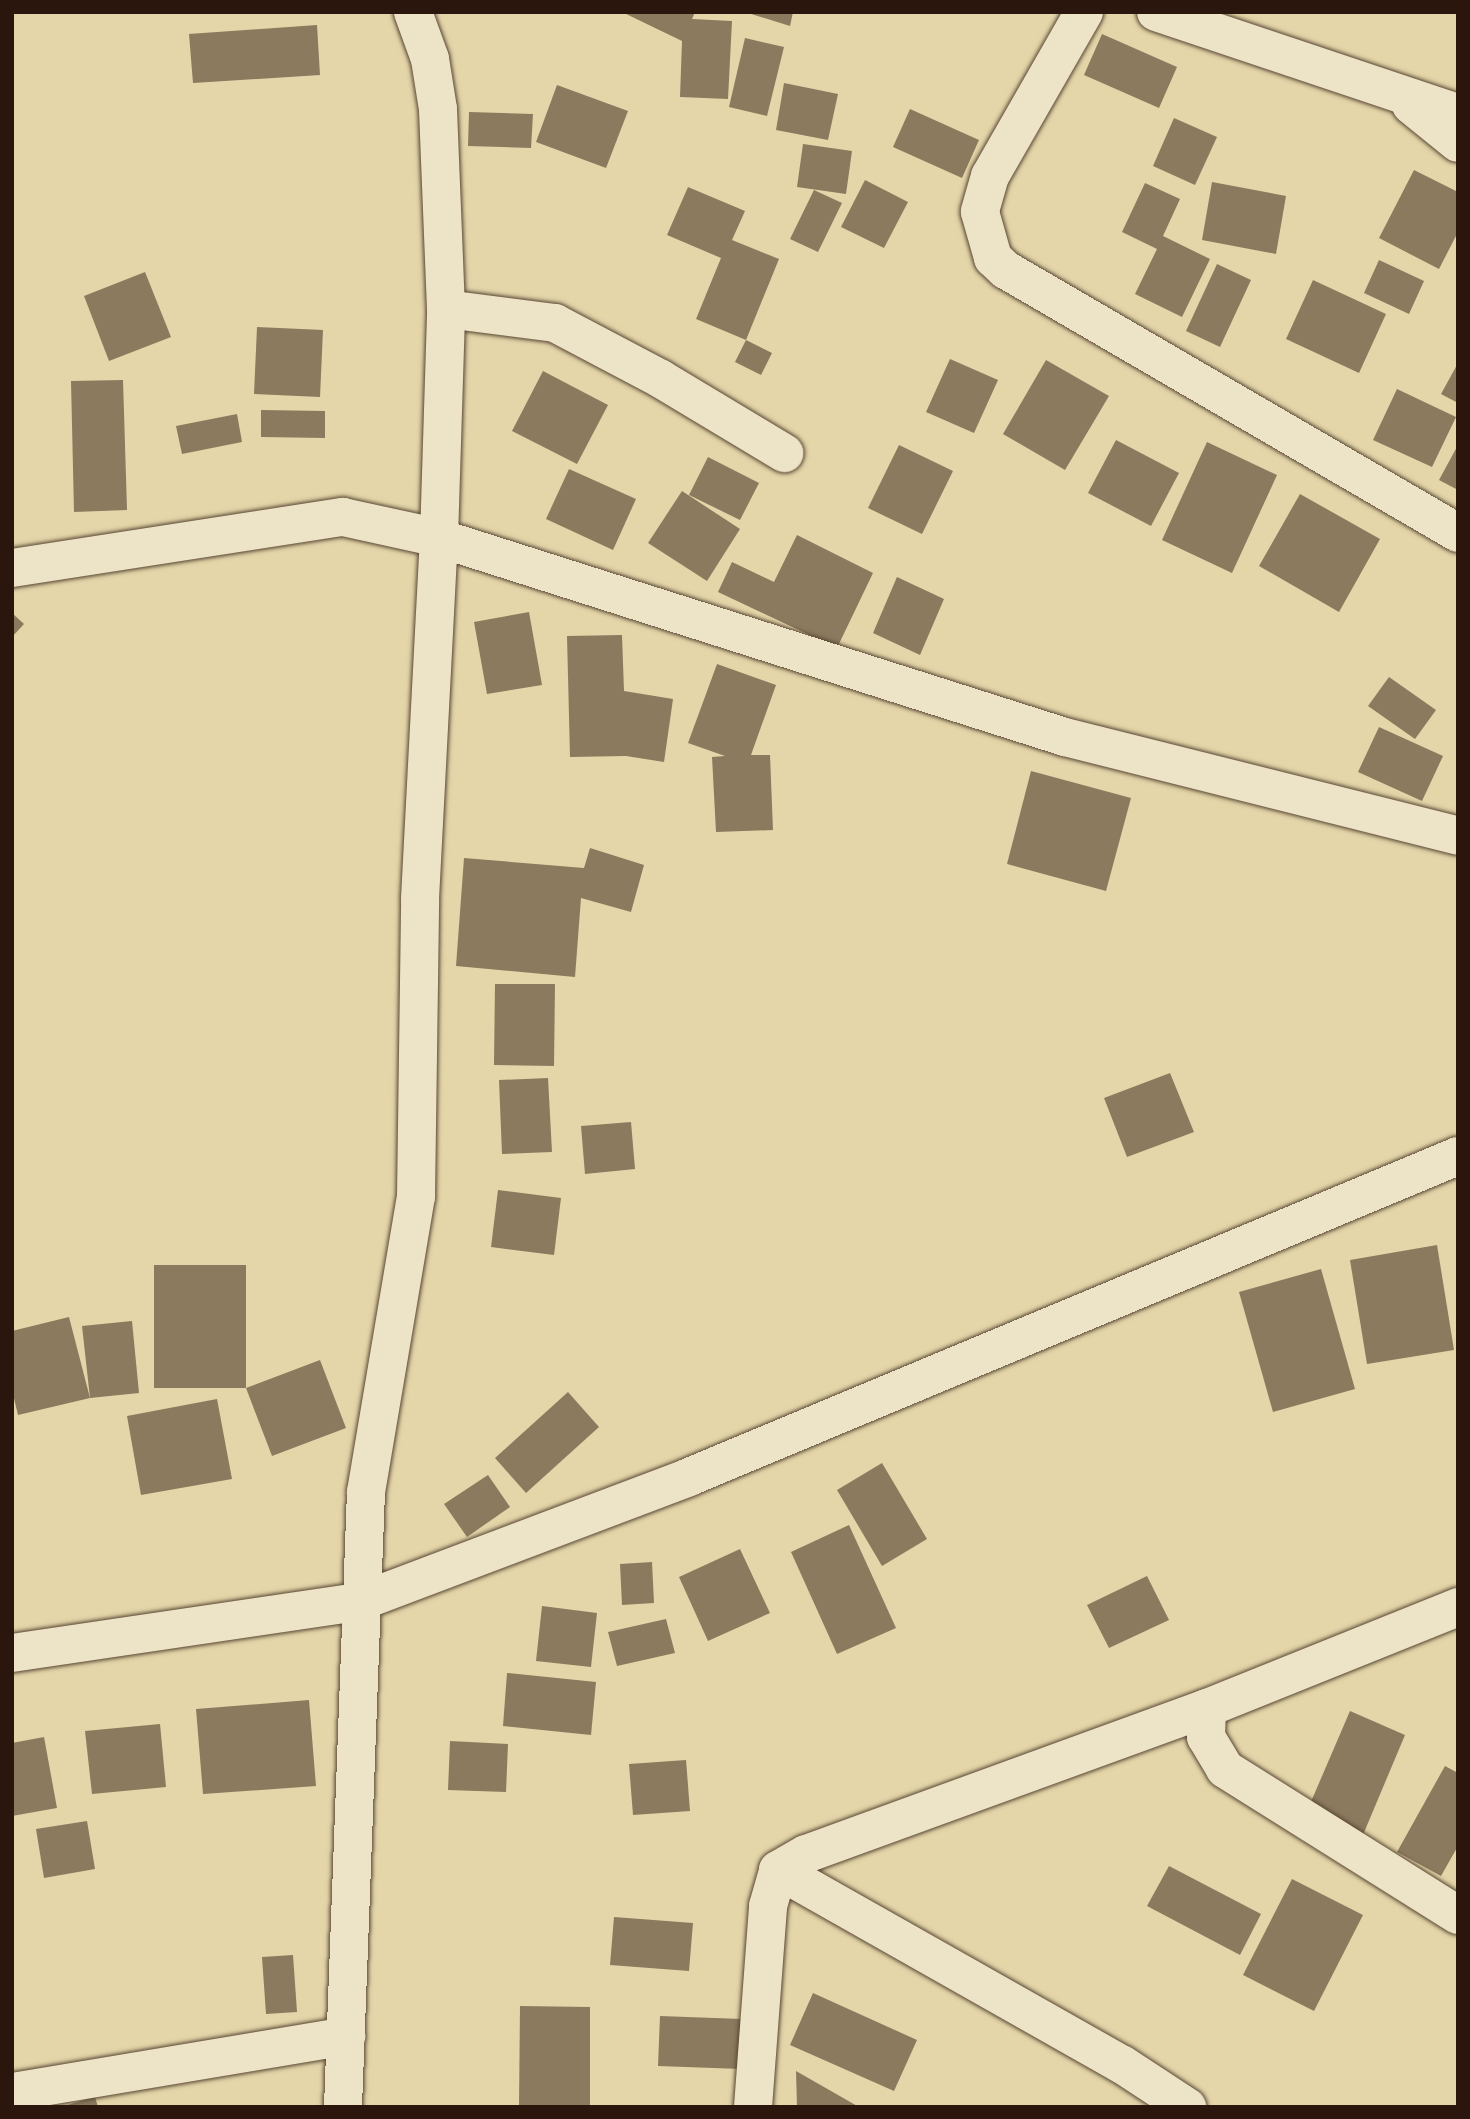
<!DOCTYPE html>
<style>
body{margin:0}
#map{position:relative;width:1470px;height:2119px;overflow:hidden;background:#e4d6a9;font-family:Alegreya,serif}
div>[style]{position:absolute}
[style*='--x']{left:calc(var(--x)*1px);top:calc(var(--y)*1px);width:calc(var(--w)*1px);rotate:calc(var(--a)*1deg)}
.building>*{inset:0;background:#8b7a5e}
.roads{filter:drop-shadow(0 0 2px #584633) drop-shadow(0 0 2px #584633)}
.minor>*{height:38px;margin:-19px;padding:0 19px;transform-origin:19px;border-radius:19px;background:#ede4c7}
span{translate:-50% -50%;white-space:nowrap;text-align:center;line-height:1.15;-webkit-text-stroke:7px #ede4c7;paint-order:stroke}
.frame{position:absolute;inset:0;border:14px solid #2a160c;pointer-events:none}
</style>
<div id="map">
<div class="building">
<i style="clip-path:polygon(622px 12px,695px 12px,692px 19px,732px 21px,728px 99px,680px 97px,682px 41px)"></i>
<i style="clip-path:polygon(745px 12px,793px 12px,790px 26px)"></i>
<i style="clip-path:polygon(317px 25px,320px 75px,193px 83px,189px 34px)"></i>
<i style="clip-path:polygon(1102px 34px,1177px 67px,1159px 108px,1084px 75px)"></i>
<i style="clip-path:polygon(745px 38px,784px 47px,767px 116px,729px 107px)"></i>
<i style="clip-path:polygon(784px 83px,838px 94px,828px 140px,776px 130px)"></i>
<i style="clip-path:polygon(557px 85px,628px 111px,606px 168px,536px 142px)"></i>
<i style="clip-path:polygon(910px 109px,979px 140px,962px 178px,893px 147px)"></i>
<i style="clip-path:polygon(469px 112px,533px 114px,531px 148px,468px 146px)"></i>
<i style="clip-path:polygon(1174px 118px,1217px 137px,1195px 185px,1153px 166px)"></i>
<i style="clip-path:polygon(803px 144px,852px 151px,846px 194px,797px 187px)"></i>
<i style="clip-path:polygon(1414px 170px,1458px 192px,1458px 232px,1439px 269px,1379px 238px)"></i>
<i style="clip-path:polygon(865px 180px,908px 202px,884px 248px,841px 227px)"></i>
<i style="clip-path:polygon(1212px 182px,1286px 196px,1276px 254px,1202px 240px)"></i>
<i style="clip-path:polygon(1145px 183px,1180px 199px,1163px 236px,1210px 259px,1182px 317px,1135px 294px,1157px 249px,1122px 232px)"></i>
<i style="clip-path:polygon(688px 187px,745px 211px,732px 240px,779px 259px,746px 340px,696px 319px,721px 258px,667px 235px)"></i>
<i style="clip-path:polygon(814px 190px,842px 203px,818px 252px,790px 239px)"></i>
<i style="clip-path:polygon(1379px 260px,1424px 281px,1409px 314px,1364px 293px)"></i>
<i style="clip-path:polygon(1217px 264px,1251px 280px,1220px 347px,1186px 331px)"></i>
<i style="clip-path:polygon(145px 272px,171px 337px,109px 361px,84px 296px)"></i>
<i style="clip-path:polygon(1313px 280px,1386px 314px,1359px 373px,1286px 339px)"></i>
<i style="clip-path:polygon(257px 327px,323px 330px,320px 397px,254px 394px)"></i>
<i style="clip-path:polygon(746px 340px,772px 353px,761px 375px,735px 362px)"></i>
<i style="clip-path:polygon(950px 359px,998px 380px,974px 433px,926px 412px)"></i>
<i style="clip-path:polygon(1046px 360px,1109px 396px,1065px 470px,1003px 434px)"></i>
<i style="clip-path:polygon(1458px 363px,1458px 403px,1441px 394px)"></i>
<i style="clip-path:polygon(543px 371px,608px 405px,577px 464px,512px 431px)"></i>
<i style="clip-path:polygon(123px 380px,127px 510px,74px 512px,71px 381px)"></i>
<i style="clip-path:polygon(1397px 389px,1456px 417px,1432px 467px,1373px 440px)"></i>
<i style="clip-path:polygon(261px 410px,325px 411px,325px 438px,261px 437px)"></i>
<i style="clip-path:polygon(237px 414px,242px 442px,182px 454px,176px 426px)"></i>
<i style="clip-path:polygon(1116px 440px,1179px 473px,1151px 526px,1088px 493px)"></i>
<i style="clip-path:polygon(1207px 442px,1277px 475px,1232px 573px,1162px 540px)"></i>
<i style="clip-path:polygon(899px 445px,953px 471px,922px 534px,868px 508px)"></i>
<i style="clip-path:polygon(1458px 445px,1458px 490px,1439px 480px)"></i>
<i style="clip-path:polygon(708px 457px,759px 483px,740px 520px,689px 495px)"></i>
<i style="clip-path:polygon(569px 469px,636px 499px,613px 550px,546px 519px)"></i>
<i style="clip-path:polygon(682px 491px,740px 529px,707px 581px,648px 543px)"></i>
<i style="clip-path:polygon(1300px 494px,1380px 539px,1339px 612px,1259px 566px)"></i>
<i style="clip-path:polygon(797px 535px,873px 573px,837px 648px,718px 592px,732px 562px,774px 582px)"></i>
<i style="clip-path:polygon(897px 577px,944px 599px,920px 655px,873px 633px)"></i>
<i style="clip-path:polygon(529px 612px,542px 685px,487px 694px,474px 622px)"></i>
<i style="clip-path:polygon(12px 613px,24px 624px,12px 637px)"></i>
<i style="clip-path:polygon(622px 635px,624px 691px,673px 699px,664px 762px,626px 756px,570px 757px,567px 636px)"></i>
<i style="clip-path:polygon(717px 664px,776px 685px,751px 755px,770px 755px,773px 830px,716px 832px,712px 757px,725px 756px,688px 743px)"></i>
<i style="clip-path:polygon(1389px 677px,1436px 710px,1415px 739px,1368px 706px)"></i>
<i style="clip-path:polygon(1379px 727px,1443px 756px,1422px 801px,1358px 772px)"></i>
<i style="clip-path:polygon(1031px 771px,1131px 798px,1106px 891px,1007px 864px)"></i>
<i style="clip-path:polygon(590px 848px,644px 865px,631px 912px,581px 898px,575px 977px,456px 966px,464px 858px,584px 868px)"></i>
<i style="clip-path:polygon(495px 984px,555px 984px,554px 1066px,494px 1065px)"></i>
<i style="clip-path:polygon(1170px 1073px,1194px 1132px,1127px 1157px,1104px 1098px)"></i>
<i style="clip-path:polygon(548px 1078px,552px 1152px,502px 1154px,499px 1080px)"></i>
<i style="clip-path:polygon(631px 1122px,635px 1169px,585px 1174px,581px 1126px)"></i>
<i style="clip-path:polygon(498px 1190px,561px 1198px,554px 1255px,491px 1247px)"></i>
<i style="clip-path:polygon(1437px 1245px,1454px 1350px,1367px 1364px,1350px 1260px)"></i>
<i style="clip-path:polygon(154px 1265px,246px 1265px,246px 1388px,154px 1388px)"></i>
<i style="clip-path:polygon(1321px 1269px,1355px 1389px,1273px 1412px,1239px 1292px)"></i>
<i style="clip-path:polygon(69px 1317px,90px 1398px,18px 1415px,12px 1390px,12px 1331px)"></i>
<i style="clip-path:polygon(132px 1321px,139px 1393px,90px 1398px,82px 1326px)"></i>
<i style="clip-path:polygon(320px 1360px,346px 1428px,272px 1456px,246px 1388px)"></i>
<i style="clip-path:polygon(568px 1392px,599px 1427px,526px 1493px,495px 1458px)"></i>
<i style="clip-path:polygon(217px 1399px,232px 1479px,141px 1495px,127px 1416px)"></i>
<i style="clip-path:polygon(882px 1463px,927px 1539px,882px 1566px,837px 1490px)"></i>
<i style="clip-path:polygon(488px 1475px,510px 1507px,467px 1537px,444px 1504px)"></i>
<i style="clip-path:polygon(849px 1525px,896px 1628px,837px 1654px,791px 1552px)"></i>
<i style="clip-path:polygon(740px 1549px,770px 1613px,708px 1641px,679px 1577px)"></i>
<i style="clip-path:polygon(652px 1562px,654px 1603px,622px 1605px,620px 1564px)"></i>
<i style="clip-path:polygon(1147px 1576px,1169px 1620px,1109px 1648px,1087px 1605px)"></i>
<i style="clip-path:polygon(542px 1606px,597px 1613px,591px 1667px,536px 1661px)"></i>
<i style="clip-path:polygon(666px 1619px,675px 1653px,617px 1666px,608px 1632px)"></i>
<i style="clip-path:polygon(507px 1673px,596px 1682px,591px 1735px,503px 1726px)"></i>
<i style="clip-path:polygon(309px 1700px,316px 1786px,203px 1794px,196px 1709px)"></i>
<i style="clip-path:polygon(1350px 1711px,1405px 1735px,1360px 1842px,1304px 1818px)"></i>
<i style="clip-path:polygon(160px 1724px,166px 1787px,92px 1794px,85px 1731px)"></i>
<i style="clip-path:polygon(44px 1737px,57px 1808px,12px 1816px,12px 1743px)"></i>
<i style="clip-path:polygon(450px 1741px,508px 1744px,506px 1792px,448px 1790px)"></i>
<i style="clip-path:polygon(686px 1760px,690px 1811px,633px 1815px,629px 1764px)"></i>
<i style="clip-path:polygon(1445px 1766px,1458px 1773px,1458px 1846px,1441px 1876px,1397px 1852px)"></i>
<i style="clip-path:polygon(87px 1821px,95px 1869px,44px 1878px,36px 1829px)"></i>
<i style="clip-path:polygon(1169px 1866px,1261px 1914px,1240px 1955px,1147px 1906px)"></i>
<i style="clip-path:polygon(1292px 1879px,1363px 1915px,1314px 2011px,1243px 1975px)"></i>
<i style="clip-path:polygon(614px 1917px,693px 1923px,689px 1971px,610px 1965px)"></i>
<i style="clip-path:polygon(293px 1955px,297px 2012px,266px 2014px,262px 1957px)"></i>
<i style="clip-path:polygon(813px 1993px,917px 2040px,894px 2091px,790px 2045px)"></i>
<i style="clip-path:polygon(520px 2006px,590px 2007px,590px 2107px,519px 2107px)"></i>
<i style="clip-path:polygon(660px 2016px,742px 2019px,741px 2069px,658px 2066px)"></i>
<i style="clip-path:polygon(796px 2071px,859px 2107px,797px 2107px)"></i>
<i style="clip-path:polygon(95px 2097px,98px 2107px,64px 2107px,64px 2106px)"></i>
</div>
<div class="roads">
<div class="minor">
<i style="--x:1084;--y:12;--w:189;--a:119.8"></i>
<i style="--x:990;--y:176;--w:37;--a:106"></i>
<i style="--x:980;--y:212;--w:48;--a:74.2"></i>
<i style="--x:993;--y:258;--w:18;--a:43"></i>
<i style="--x:1006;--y:270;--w:523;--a:30.19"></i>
<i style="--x:1156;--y:12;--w:318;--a:18.5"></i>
<i style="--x:1411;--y:105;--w:60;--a:39"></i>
<i style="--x:446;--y:309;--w:110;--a:7.3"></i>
<i style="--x:555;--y:323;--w:120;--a:27.8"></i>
<i style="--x:661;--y:379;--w:144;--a:31"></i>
<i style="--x:12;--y:568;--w:335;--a:-8.8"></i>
<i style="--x:343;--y:517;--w:98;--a:12.3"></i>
<i style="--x:439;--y:538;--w:657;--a:17.64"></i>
<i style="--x:1065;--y:737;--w:405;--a:14.1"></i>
<i style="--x:12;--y:1653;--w:351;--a:-8.4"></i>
<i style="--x:359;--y:1602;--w:353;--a:-20.7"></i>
<i style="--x:689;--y:1477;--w:833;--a:-22.66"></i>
<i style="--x:1207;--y:1708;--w:29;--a:92"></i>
<i style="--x:1206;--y:1737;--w:37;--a:59"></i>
<i style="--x:1225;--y:1769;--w:275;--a:32.1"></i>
<i style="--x:778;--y:1870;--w:396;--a:29.5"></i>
<i style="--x:1123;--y:2065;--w:77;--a:33.3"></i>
<i style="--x:12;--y:2092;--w:339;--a:-9.5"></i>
<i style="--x:343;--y:2107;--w:615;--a:-87.86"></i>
<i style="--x:366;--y:1492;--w:299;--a:-80.4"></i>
<i style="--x:416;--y:1197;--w:298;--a:-89.2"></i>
<i style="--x:420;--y:899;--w:361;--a:-87"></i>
<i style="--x:439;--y:538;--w:229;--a:-88.2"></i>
<i style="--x:446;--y:309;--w:200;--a:-92.3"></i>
<i style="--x:438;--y:109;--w:51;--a:-99.1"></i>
<i style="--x:430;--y:59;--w:50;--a:-109.9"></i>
<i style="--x:753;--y:2107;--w:202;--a:-85.7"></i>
<i style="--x:768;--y:1906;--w:37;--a:-74"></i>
<i style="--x:778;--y:1870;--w:32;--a:-30"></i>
<i style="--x:806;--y:1854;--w:427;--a:-20"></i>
<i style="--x:1207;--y:1708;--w:271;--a:-21.9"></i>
</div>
</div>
<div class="frame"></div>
</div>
